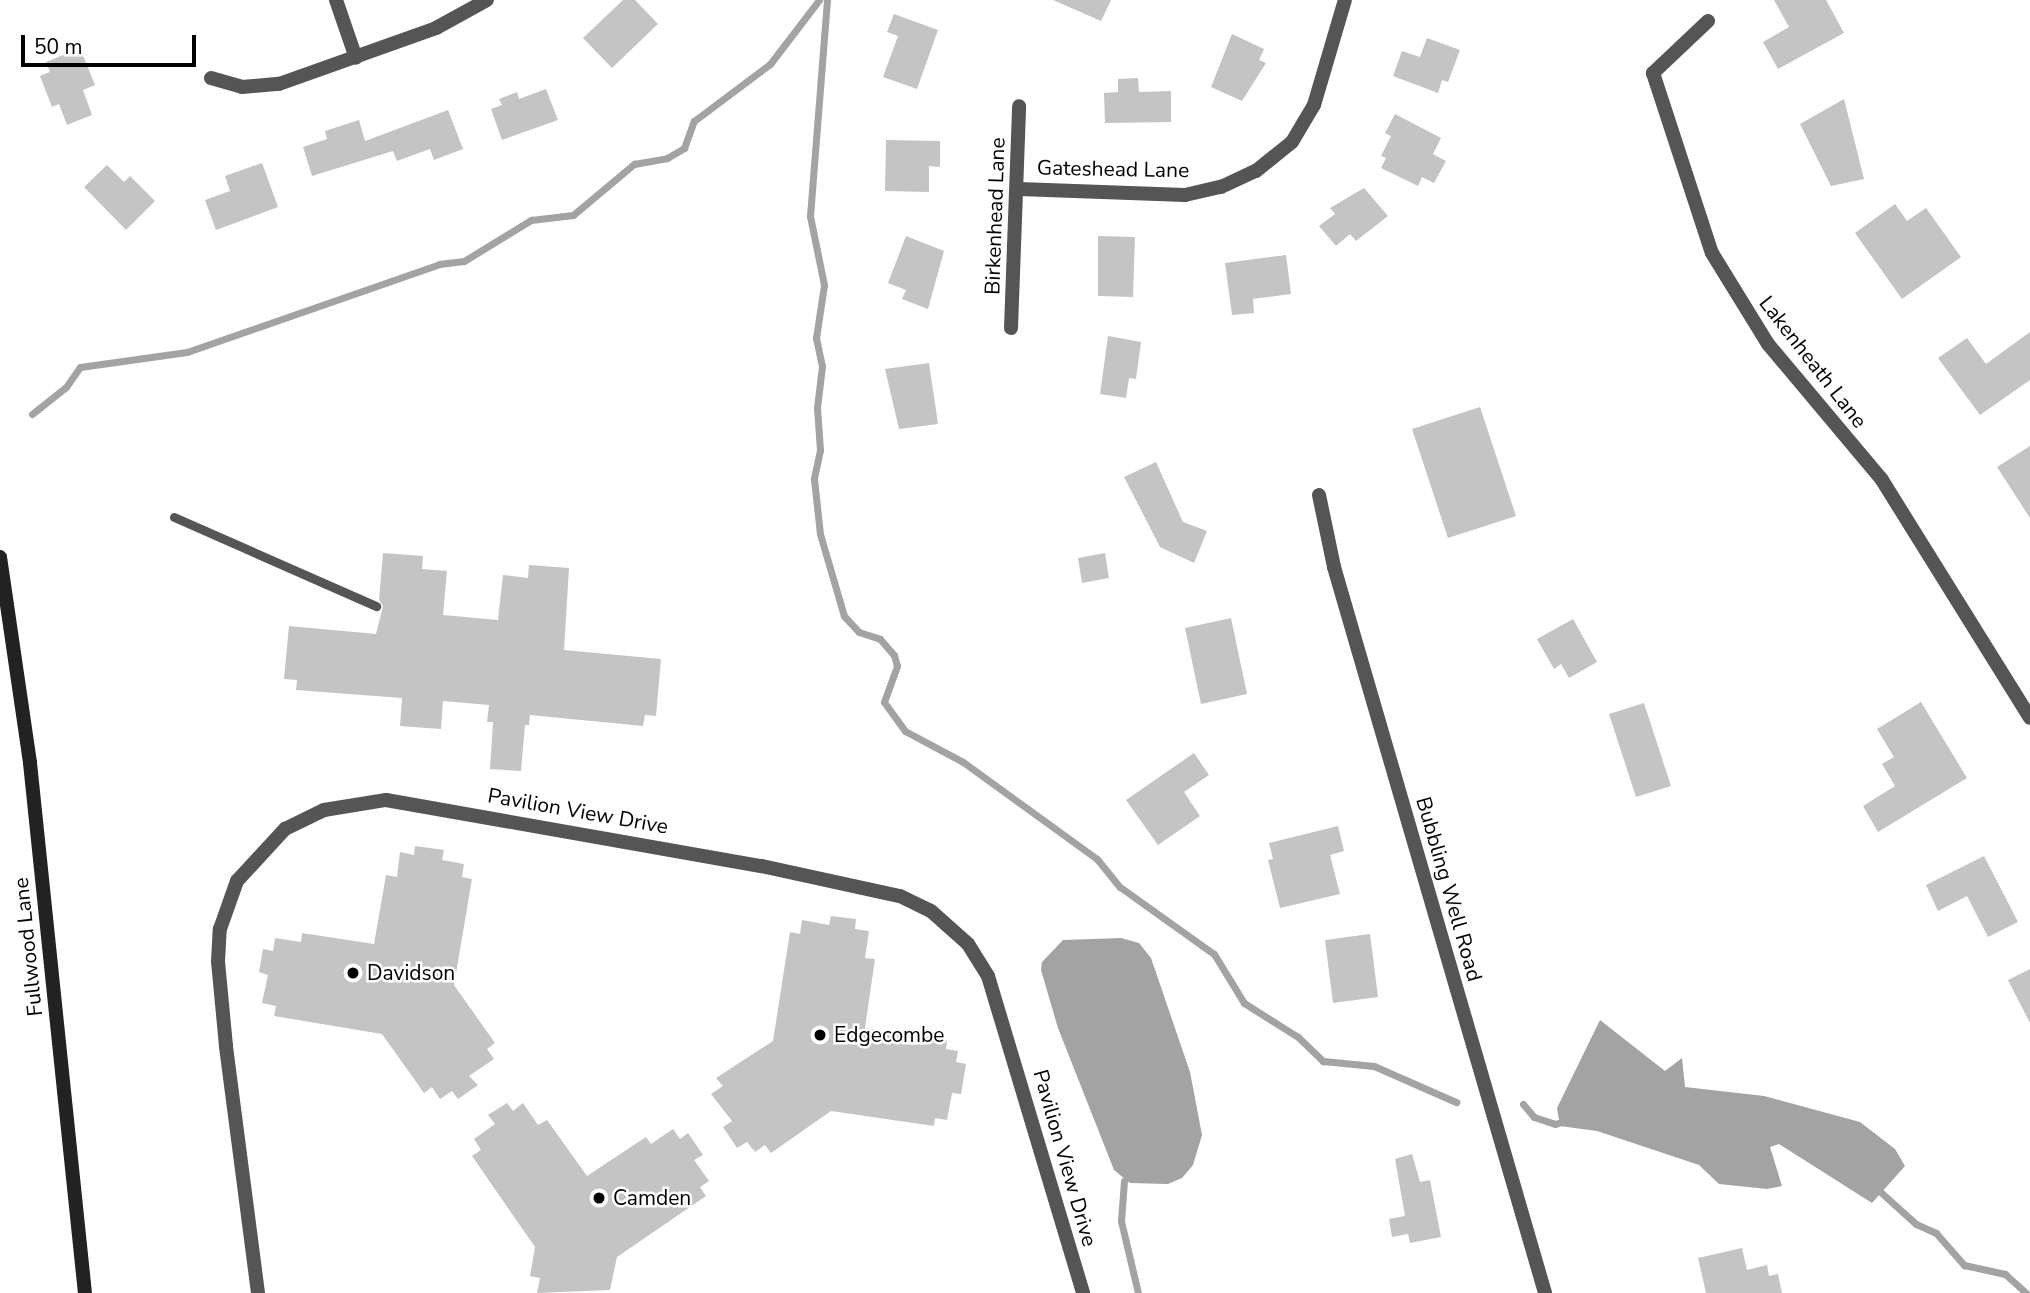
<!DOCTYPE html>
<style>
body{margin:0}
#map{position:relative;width:2030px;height:1293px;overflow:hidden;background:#fff;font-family:"Nunito Sans",sans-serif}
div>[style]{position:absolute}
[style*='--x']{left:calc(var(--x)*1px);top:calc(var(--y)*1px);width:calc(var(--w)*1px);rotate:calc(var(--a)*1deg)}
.water>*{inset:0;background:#a3a3a3}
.stream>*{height:7px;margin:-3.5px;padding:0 3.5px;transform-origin:3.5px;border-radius:3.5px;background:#a3a3a3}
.building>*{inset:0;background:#c4c4c4}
.lane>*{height:9px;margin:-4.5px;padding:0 4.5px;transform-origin:4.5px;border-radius:4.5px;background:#555}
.street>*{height:14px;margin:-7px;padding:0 7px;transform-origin:7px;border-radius:7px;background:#555}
.secondary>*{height:14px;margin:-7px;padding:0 7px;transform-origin:7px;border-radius:7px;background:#222}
.dots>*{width:19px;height:19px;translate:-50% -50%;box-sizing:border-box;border:4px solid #fff;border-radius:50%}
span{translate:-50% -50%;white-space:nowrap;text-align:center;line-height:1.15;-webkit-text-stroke:5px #fff;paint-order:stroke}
.street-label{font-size:21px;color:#000}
.poi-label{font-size:21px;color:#000}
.left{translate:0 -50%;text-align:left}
.scale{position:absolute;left:21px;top:35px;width:175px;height:32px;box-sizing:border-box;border:4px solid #000;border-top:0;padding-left:9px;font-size:21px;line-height:24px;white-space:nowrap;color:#000;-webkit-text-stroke:5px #fff;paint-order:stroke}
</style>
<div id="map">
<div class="water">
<i style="clip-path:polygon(1121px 938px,1139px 943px,1151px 958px,1190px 1072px,1202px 1135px,1193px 1165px,1182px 1178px,1168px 1184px,1130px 1183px,1114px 1170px,1058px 1028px,1041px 970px,1042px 962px,1063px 940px)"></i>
<i style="clip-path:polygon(1600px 1020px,1665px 1071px,1682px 1058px,1685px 1087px,1764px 1096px,1860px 1122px,1895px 1149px,1905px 1166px,1872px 1203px,1779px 1144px,1770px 1147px,1782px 1186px,1767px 1189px,1719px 1184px,1699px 1165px,1597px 1131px,1560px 1126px,1557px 1108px)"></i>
</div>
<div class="stream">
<i style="--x:827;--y:0;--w:217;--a:94.5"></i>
<i style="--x:810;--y:216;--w:70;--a:78.5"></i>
<i style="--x:824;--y:285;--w:54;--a:98.6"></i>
<i style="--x:816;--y:338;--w:29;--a:78"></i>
<i style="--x:822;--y:366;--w:42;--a:96.8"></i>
<i style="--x:817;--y:408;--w:42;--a:85.9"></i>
<i style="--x:820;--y:450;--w:30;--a:102"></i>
<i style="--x:814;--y:479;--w:55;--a:83.8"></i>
<i style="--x:820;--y:534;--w:85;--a:73.7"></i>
<i style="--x:844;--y:616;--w:22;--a:47"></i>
<i style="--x:859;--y:632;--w:22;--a:18"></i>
<i style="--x:880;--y:639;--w:21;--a:49"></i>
<i style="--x:894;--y:655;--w:11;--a:75"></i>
<i style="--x:897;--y:666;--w:38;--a:110"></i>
<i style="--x:884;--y:702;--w:36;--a:54"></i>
<i style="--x:905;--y:731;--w:66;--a:28.1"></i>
<i style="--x:963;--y:762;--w:165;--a:35.9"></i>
<i style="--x:1097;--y:859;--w:36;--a:51"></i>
<i style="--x:1120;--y:887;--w:115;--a:35.5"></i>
<i style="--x:1214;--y:954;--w:57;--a:58.5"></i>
<i style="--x:1244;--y:1003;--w:64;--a:32.2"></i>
<i style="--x:1298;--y:1037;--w:35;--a:44"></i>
<i style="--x:1323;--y:1061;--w:51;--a:5.6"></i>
<i style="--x:1374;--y:1066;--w:90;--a:23.7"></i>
<i style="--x:32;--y:414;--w:43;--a:-38.5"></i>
<i style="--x:66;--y:387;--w:24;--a:-55"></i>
<i style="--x:80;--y:367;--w:108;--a:-8"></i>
<i style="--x:187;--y:352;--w:267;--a:-19.2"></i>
<i style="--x:439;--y:264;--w:25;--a:-7"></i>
<i style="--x:464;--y:261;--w:79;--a:-31.5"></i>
<i style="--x:531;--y:220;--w:42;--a:-6.8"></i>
<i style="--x:573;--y:215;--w:80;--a:-39.9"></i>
<i style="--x:634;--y:164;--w:34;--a:-10"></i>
<i style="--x:667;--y:158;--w:20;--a:-30"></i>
<i style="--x:684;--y:148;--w:29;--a:-70"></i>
<i style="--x:694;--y:121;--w:95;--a:-36.9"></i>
<i style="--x:770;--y:64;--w:81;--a:-52.6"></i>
<i style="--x:1523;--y:1104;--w:17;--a:50"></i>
<i style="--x:1534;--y:1117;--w:22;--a:18"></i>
<i style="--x:1555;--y:1124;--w:14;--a:-17"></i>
<i style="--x:1124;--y:1181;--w:40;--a:94.3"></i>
<i style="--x:1121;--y:1221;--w:74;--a:76.7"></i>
<i style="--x:1875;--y:1187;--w:55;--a:42.1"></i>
<i style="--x:1916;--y:1224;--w:22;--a:24"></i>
<i style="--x:1936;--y:1233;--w:43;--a:48.8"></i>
<i style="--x:1964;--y:1265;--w:42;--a:12.4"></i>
<i style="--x:2005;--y:1274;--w:28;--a:42"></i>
</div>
<div class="building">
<i style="clip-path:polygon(623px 0,635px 0,658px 24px,612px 68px,583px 38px)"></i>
<i style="clip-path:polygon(1053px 0,1111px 0,1101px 21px)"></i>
<i style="clip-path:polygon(1774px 0,1826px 0,1844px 33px,1778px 69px,1763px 42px,1789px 27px)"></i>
<i style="clip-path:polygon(894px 14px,938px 30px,917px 89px,883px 77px,898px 36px,887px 32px)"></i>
<i style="clip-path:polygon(1232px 34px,1264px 49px,1259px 60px,1266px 63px,1242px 101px,1211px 87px)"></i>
<i style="clip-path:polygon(1427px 38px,1460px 50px,1448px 82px,1442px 80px,1438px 93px,1393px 76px,1402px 51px,1420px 57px)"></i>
<i style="clip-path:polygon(80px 48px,95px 85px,83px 90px,92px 115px,67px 125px,59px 104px,52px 107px,40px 76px,50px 72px,46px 62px)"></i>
<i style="clip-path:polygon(1138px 78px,1139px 92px,1171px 91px,1171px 122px,1105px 123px,1104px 93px,1118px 92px,1118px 79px)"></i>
<i style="clip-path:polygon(546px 89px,558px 120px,502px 140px,491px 109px,502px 105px,499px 99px,517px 92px,519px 99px)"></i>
<i style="clip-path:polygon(1844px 99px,1864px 179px,1831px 186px,1800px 124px)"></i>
<i style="clip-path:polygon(448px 110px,463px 149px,434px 160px,430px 149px,397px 161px,393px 151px,312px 176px,303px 147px,327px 139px,325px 131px,359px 120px,365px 141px)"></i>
<i style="clip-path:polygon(1395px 114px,1441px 138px,1433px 154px,1446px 161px,1434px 183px,1422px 177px,1418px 186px,1381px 168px,1386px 158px,1381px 156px,1391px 136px,1385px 133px)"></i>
<i style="clip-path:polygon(886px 140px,940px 141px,940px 167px,929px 166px,929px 192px,885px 191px)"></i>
<i style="clip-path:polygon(262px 163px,278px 207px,216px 230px,205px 200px,230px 191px,225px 176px)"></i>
<i style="clip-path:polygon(107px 165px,124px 182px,130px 176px,155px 201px,126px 230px,84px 187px)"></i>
<i style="clip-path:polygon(1364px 188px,1388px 216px,1356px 241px,1350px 234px,1336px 246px,1319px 226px,1335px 214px,1330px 208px)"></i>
<i style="clip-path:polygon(1895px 204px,1907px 221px,1926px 208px,1961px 257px,1902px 299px,1855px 233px)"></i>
<i style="clip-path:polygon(906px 236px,944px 251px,928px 309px,902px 299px,906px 290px,888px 283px)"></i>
<i style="clip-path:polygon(1098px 236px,1135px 237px,1133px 297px,1098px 296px)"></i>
<i style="clip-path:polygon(1286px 255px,1291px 294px,1253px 299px,1254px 313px,1232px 315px,1225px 263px)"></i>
<i style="clip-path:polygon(2030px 332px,2030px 380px,1980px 415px,1938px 358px,1967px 338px,1986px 364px)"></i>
<i style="clip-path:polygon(1108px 336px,1141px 342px,1136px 379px,1129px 378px,1126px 398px,1100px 394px)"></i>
<i style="clip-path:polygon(929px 363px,938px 424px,899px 429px,885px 369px)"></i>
<i style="clip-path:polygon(1480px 407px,1516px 516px,1448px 538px,1412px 429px)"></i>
<i style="clip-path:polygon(2030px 446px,2030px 518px,1997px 467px)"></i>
<i style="clip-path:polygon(1156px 462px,1183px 522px,1207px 531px,1194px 563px,1160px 547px,1124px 477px)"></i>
<i style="clip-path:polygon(383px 553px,423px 556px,422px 569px,447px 571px,443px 615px,498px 620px,503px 575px,528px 578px,529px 565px,569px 568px,564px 650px,661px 659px,656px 716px,645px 715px,643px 726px,530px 715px,529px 725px,525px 725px,521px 771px,490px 769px,493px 722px,487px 722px,489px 705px,443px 701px,441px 729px,400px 726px,402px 698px,296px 690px,297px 680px,284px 679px,289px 626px,376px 634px,383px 606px,379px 600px)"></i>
<i style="clip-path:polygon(1105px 553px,1109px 578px,1082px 583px,1078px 558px)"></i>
<i style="clip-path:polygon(1231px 618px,1247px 694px,1201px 704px,1185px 628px)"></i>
<i style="clip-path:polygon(1573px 619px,1597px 662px,1569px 678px,1561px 664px,1554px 669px,1537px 639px)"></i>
<i style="clip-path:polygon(1921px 702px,1967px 778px,1878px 832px,1863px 806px,1895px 786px,1882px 764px,1894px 757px,1877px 729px)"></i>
<i style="clip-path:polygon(1644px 703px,1671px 786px,1636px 797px,1609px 714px)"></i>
<i style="clip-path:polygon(1194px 753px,1209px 775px,1184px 792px,1200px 816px,1158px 845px,1126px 800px)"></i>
<i style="clip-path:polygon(1338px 826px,1344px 851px,1330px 855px,1340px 894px,1280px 908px,1268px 860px,1273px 859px,1269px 843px)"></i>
<i style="clip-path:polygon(415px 846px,444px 850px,442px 860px,464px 864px,462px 877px,472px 879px,454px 985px,495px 1043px,487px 1049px,494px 1059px,469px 1076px,478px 1085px,458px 1099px,452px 1091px,440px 1099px,432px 1087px,424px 1093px,382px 1034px,274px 1016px,276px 1006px,262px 1003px,268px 975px,259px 972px,263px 949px,273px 951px,275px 938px,301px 942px,302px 933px,374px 944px,386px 875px,397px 877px,400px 852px,414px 855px)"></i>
<i style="clip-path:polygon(1984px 856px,2018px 922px,1988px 937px,1967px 896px,1938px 911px,1926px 885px)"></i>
<i style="clip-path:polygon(831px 916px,856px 919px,855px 929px,869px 931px,865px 958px,875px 959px,865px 1028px,947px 1040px,946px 1049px,958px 1051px,956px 1062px,966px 1064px,961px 1094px,952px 1093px,947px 1120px,935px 1118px,934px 1126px,831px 1111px,771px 1153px,765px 1145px,755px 1152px,747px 1142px,737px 1148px,723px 1127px,732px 1121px,711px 1094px,723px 1086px,716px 1078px,773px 1041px,790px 932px,800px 934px,802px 920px,829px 925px)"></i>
<i style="clip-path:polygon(1370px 934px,1378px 997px,1333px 1003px,1325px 940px)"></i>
<i style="clip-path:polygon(2030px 969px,2030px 1023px,2008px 980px)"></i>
<i style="clip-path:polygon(507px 1103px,513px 1111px,523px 1103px,538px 1125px,547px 1120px,587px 1176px,646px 1137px,651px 1144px,673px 1129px,680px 1139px,688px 1133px,703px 1155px,694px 1160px,709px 1181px,700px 1187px,706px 1196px,617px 1257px,610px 1290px,537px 1293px,540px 1278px,530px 1276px,535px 1247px,472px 1156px,481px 1150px,474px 1139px,495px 1124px,488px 1115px)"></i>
<i style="clip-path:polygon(1412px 1154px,1420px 1182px,1430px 1180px,1441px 1237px,1410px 1243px,1408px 1234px,1392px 1237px,1389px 1219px,1405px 1216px,1395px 1159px)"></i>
<i style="clip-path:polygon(1742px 1248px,1747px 1270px,1767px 1265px,1769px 1276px,1778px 1274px,1782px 1293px,1706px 1293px,1698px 1258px)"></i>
</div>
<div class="lane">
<i style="--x:174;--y:517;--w:221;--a:23.8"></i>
</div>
<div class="street">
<i style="--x:336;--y:0;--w:61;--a:71"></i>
<i style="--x:1708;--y:21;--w:76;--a:136.6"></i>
<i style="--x:1653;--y:73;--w:189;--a:71.9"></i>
<i style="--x:1712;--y:253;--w:107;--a:58.4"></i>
<i style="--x:1768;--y:344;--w:177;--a:50"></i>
<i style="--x:1882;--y:480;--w:280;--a:58.1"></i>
<i style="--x:211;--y:78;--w:32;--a:16"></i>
<i style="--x:242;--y:87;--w:37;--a:-5"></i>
<i style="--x:279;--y:84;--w:167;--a:-19.6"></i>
<i style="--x:436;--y:28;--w:58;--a:-28.8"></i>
<i style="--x:1019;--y:189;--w:166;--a:2.1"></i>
<i style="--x:1185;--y:195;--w:37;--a:-13"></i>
<i style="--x:1221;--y:187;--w:38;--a:-25"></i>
<i style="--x:1256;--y:171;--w:46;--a:-38.9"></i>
<i style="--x:1292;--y:142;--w:43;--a:-59.3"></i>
<i style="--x:1314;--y:105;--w:109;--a:-73.6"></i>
<i style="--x:1011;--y:328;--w:222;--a:-87.9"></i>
<i style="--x:1319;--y:495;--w:74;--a:78.2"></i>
<i style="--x:1334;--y:567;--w:756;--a:73.79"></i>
<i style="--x:258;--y:1293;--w:249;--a:-97.4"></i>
<i style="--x:226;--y:1046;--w:84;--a:-95.4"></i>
<i style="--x:218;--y:962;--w:33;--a:-87"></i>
<i style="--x:220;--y:929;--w:51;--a:-70.5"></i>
<i style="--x:237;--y:881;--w:71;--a:-47.3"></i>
<i style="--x:285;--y:829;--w:43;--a:-26"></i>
<i style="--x:324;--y:810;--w:63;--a:-9.2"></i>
<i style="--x:386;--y:800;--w:382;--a:10"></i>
<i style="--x:762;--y:866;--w:141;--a:12.3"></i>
<i style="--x:900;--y:896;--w:34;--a:26"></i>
<i style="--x:931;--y:911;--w:50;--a:41.7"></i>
<i style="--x:968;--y:944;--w:38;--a:58"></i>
<i style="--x:988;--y:976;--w:331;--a:73.3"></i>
</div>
<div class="secondary">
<i style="--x:0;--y:557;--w:208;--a:81.7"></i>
<i style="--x:30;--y:763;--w:533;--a:84.08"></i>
</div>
<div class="dots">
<i style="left:353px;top:973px;background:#000"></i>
<i style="left:820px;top:1035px;background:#000"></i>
<i style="left:599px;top:1198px;background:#000"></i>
</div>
<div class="street-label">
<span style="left:1113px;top:169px;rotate:1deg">Gateshead Lane</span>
<span style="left:995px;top:216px;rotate:-88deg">Birkenhead Lane</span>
<span style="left:1813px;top:362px;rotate:52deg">Lakenheath Lane</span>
<span style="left:578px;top:811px;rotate:10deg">Pavilion View Drive</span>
<span style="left:1449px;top:889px;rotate:74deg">Bubbling Well Road</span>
<span style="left:28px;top:947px;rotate:-96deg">Fullwood Lane</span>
<span style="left:1065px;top:1158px;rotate:74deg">Pavilion View Drive</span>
</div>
<div class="poi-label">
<span class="left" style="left:367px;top:973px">Davidson</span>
<span class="left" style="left:834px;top:1035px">Edgecombe</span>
<span class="left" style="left:613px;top:1198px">Camden</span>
</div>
<div class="scale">50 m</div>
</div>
